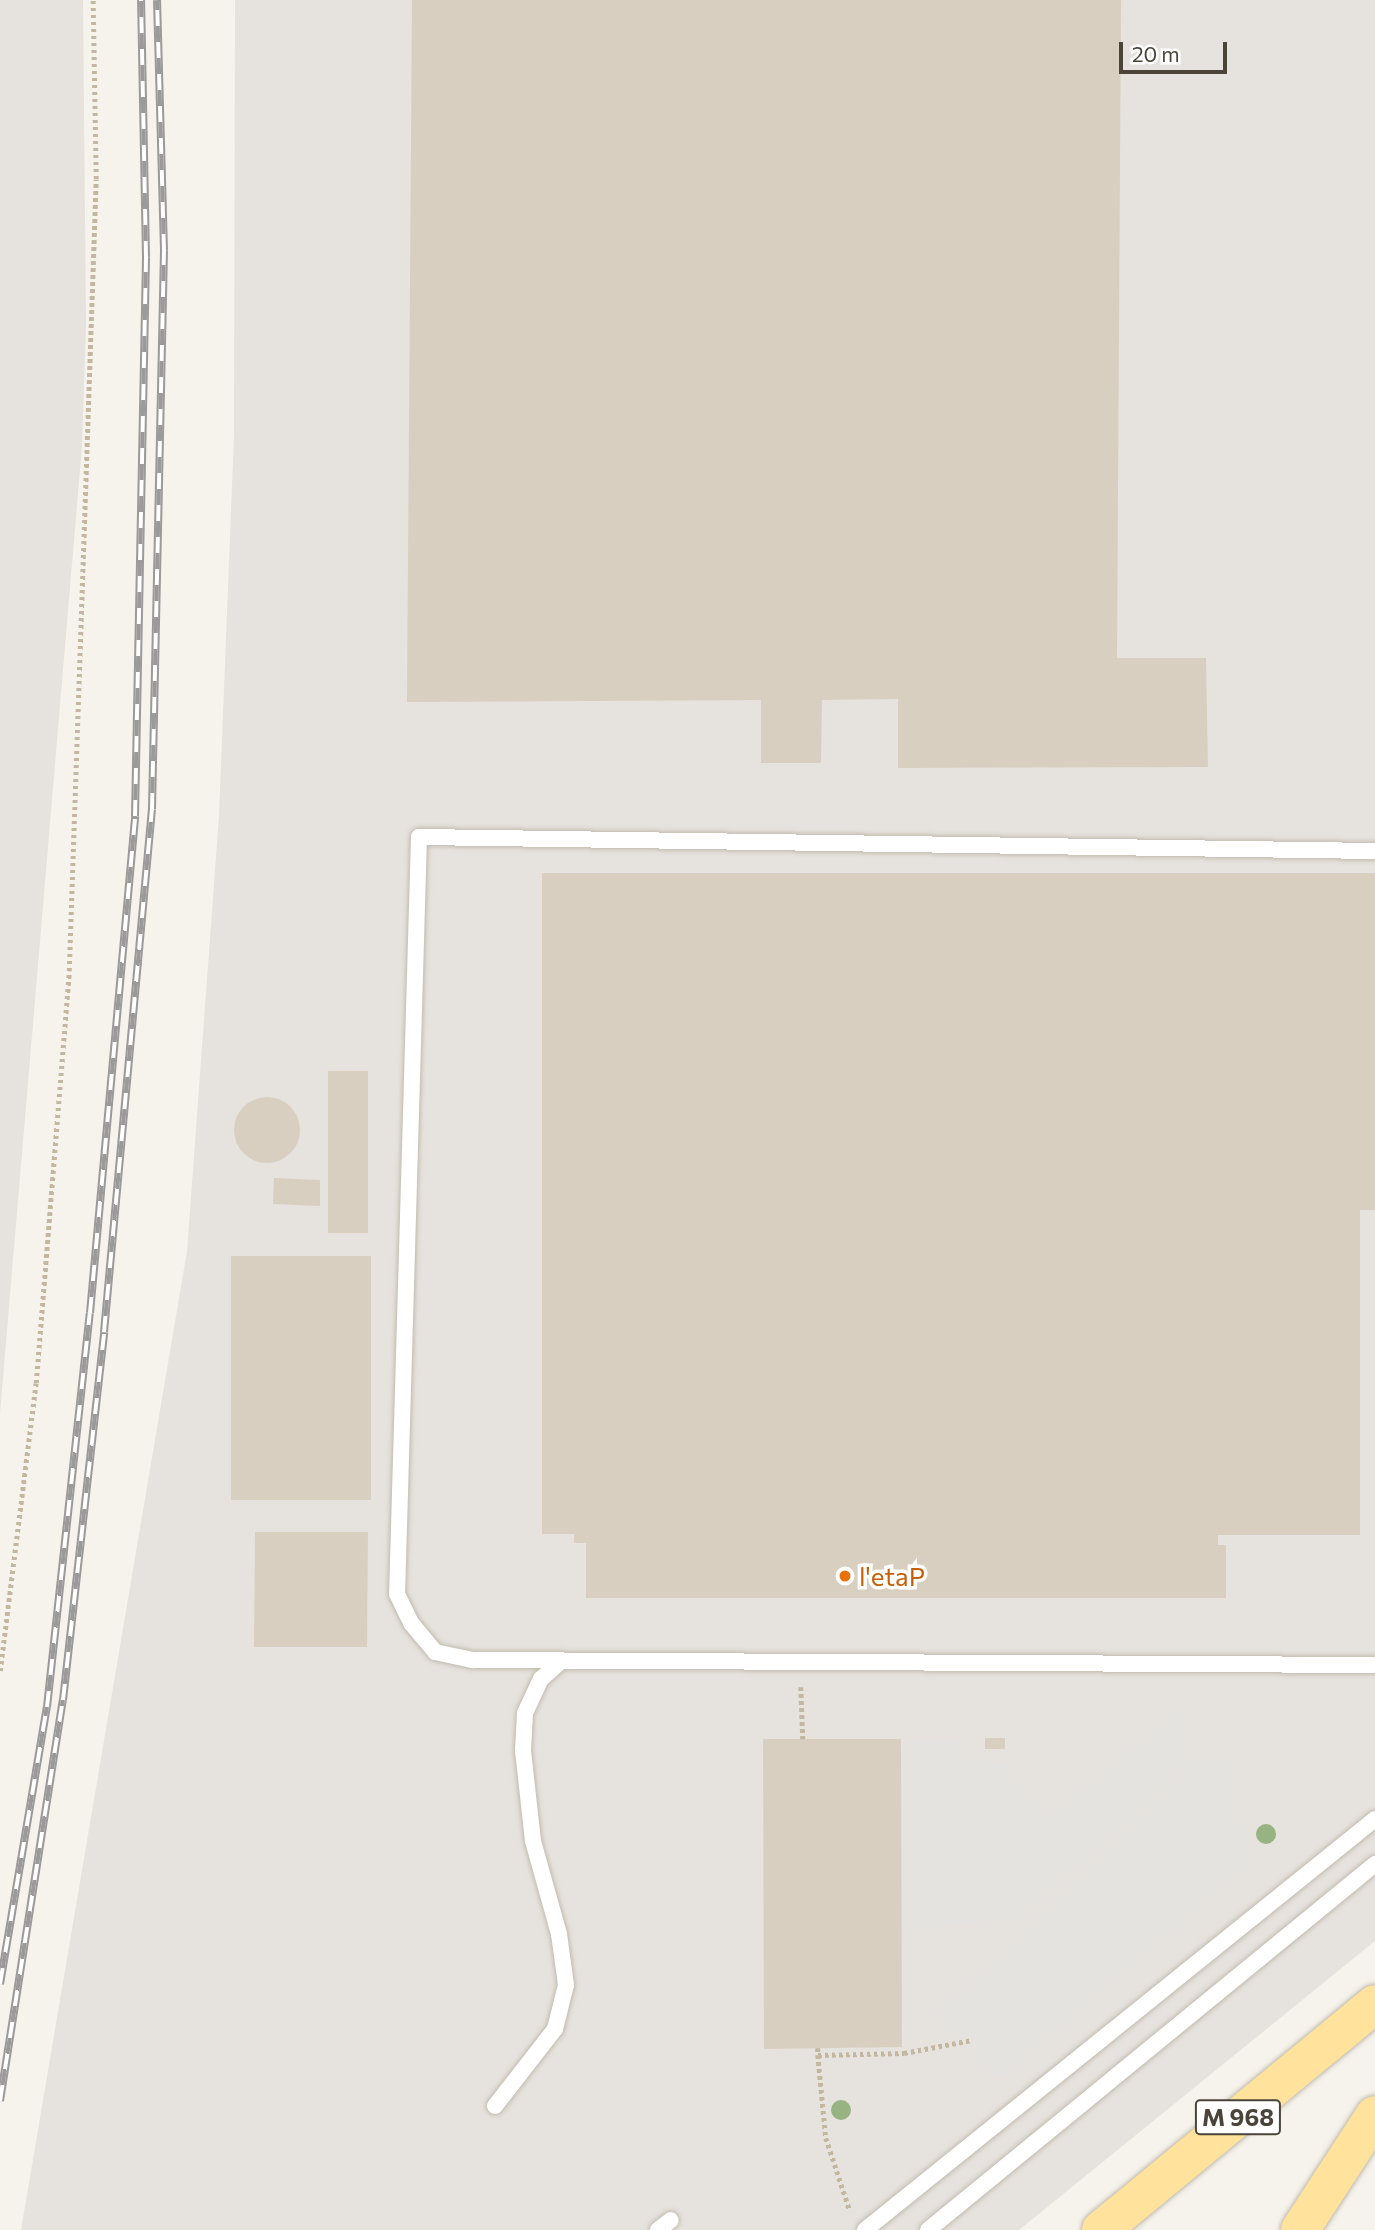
<!DOCTYPE html>
<style>
body{margin:0}
#map{position:relative;width:1375px;height:2230px;overflow:hidden;background:#f6f3ec;font-family:Commissioner,sans-serif}
div>[style]{position:absolute}
[style*='--x']{left:calc(var(--x)*1px);top:calc(var(--y)*1px);width:calc(var(--w)*1px);rotate:calc(var(--a)*1deg)}
.industrial>*{inset:0;background:#e6e2dd}
.parking>*{inset:0;background:#e5e3e0}
.building>*{inset:0;background:#d8cfc1}
.round{border-radius:50%}
.path>*{height:4.5px;margin-top:-2.25px;transform-origin:0;background:repeating-linear-gradient(90deg,#c4b79f 0 3.5px,transparent 0 7px)}
.roads{filter:drop-shadow(0 0 2px #c2bbae) drop-shadow(0 0 2px #c2bbae)}
.lane>*{height:16px;margin:-8px;padding:0 8px;transform-origin:8px;border-radius:8px;background:#fff}
.primary>*{height:38px;margin:-19px;padding:0 19px;transform-origin:19px;border-radius:19px;background:#ffe39c}
.rail>*{height:8px;margin-top:-4px;transform-origin:0;background:repeating-linear-gradient(90deg,#fff 0 16px,#9a9a9a 0 32px);box-sizing:border-box;border-block:2px solid #9a9a9a}
.trees>*{width:20px;height:20px;margin:-10px;border-radius:50%;background:#97b381}
.dots>*{width:19px;height:19px;translate:-50% -50%;box-sizing:border-box;border:4px solid #fff;border-radius:50%}
span{translate:-50% -50%;white-space:nowrap;text-align:center;line-height:1.15;-webkit-text-stroke:7px #fff;paint-order:stroke}
.shield-label span{padding:2px 5px;background:#fff;border:2px solid;border-radius:5px;-webkit-text-stroke-width:0}
.shield-label{font-size:24px;color:#4b4439;font-weight:700}
.food-label{font-size:26px;color:#c56008}
.left{translate:0 -50%;text-align:left}
.scale{position:absolute;left:1119px;top:42px;width:108px;height:32px;box-sizing:border-box;border:4px solid #4b4439;border-top:0;padding-left:9px;font-size:21px;line-height:24px;white-space:nowrap;color:#4b4439;-webkit-text-stroke:5px #fff;paint-order:stroke}
</style>
<div id="map">
<div class="industrial">
<i style="clip-path:polygon(0 0,83px 0,86px 325px,82px 446px,0 1413px)"></i>
<i style="clip-path:polygon(235px 0,1375px 0,1375px 1941px,1019px 2230px,21px 2230px,187px 1251px,219px 816px,234px 435px)"></i>
</div>
<div class="parking">
<i style="clip-path:polygon(1182px 1707px,1191px 1758px,1022px 1918px,909px 1929px,909px 1741px,968px 1742px,968px 1761px,1005px 1762px,1048px 1818px)"></i>
<i style="clip-path:polygon(1227px 1759px,1253px 1862px,999px 2079px,933px 2018px,1194px 1762px)"></i>
</div>
<div class="building">
<i style="clip-path:polygon(412px 0,1121px 0,1117px 658px,1206px 658px,1208px 767px,898px 768px,898px 699px,822px 700px,821px 763px,761px 763px,761px 700px,407px 702px)"></i>
<i style="clip-path:polygon(542px 873px,1375px 873px,1375px 1210px,1360px 1210px,1360px 1535px,1218px 1535px,1218px 1545px,1226px 1545px,1226px 1598px,586px 1598px,586px 1543px,574px 1543px,574px 1534px,542px 1534px)"></i>
<i style="clip-path:polygon(328px 1071px,368px 1071px,368px 1233px,328px 1233px)"></i>
<i class="round" style="left:234px;top:1097px;width:66px;height:66px"></i>
<i style="clip-path:polygon(274px 1178px,320px 1180px,320px 1206px,273px 1204px)"></i>
<i style="clip-path:polygon(231px 1256px,371px 1256px,371px 1500px,231px 1500px)"></i>
<i style="clip-path:polygon(255px 1532px,368px 1532px,367px 1647px,254px 1647px)"></i>
<i style="clip-path:polygon(985px 1738px,1005px 1738px,1005px 1749px,985px 1749px)"></i>
<i style="clip-path:polygon(763px 1739px,901px 1739px,902px 2047px,764px 2049px)"></i>
</div>
<div class="path">
<i style="--x:0;--y:1671;--w:290;--a:-82.9"></i>
<i style="--x:36;--y:1383;--w:413;--a:-85.4"></i>
<i style="--x:69;--y:971;--w:792;--a:-88.05"></i>
<i style="--x:96;--y:179;--w:179;--a:-91"></i>
<i style="--x:801;--y:1687;--w:52;--a:87.8"></i>
<i style="--x:818;--y:2048;--w:7;--a:90"></i>
<i style="--x:818;--y:2055;--w:86;--a:-1.3"></i>
<i style="--x:904;--y:2053;--w:69;--a:-10.8"></i>
<i style="--x:818;--y:2055;--w:83;--a:84.5"></i>
<i style="--x:826;--y:2138;--w:77;--a:71.8"></i>
</div>
<div class="roads">
<div class="lane">
<i style="--x:1375;--y:851;--w:956;--a:-179.16"></i>
<i style="--x:419;--y:837;--w:757;--a:91.66"></i>
<i style="--x:397;--y:1594;--w:32;--a:64"></i>
<i style="--x:411;--y:1623;--w:38;--a:50"></i>
<i style="--x:435;--y:1652;--w:40;--a:12"></i>
<i style="--x:474;--y:1660;--w:901;--a:0.32"></i>
<i style="--x:495;--y:2106;--w:98;--a:-52.1"></i>
<i style="--x:555;--y:2029;--w:45;--a:-76"></i>
<i style="--x:566;--y:1985;--w:51;--a:-97.8"></i>
<i style="--x:559;--y:1934;--w:97;--a:-105.6"></i>
<i style="--x:533;--y:1841;--w:91;--a:-96.3"></i>
<i style="--x:523;--y:1751;--w:38;--a:-87"></i>
<i style="--x:525;--y:1713;--w:38;--a:-65"></i>
<i style="--x:541;--y:1679;--w:27;--a:-42"></i>
<i style="--x:658;--y:2230;--w:16;--a:-38"></i>
<i style="--x:865;--y:2230;--w:655;--a:-38.86"></i>
<i style="--x:928;--y:2230;--w:578;--a:-39.31"></i>
</div>
<div class="primary">
<i style="--x:1101;--y:2230;--w:355;--a:-39.5"></i>
<i style="--x:1300;--y:2230;--w:137;--a:-56.9"></i>
</div>
</div>
<div class="rail">
<i style="--x:0;--y:1984;--w:281;--a:-80.4"></i>
<i style="--x:47;--y:1707;--w:396;--a:-83.8"></i>
<i style="--x:90;--y:1313;--w:499;--a:-84.8"></i>
<i style="--x:135;--y:816;--w:559;--a:-88.87"></i>
<i style="--x:146;--y:257;--w:257;--a:-91.1"></i>
<i style="--x:0;--y:2101;--w:406;--a:-81.1"></i>
<i style="--x:63;--y:1700;--w:370;--a:-83.6"></i>
<i style="--x:104;--y:1332;--w:525;--a:-84.76"></i>
<i style="--x:152;--y:809;--w:559;--a:-88.77"></i>
<i style="--x:164;--y:250;--w:250;--a:-91.6"></i>
</div>
<div class="trees">
<i style="left:1266px;top:1834px"></i>
<i style="left:841px;top:2110px"></i>
</div>
<div class="dots">
<i style="left:845px;top:1576px;background:#e8710a"></i>
</div>
<div class="shield-label">
<span style="left:1238px;top:2117px">M 968</span>
</div>
<div class="food-label">
<span class="left" style="left:859px;top:1576px">l'etaP</span>
</div>
<div class="scale">20 m</div>
</div>
